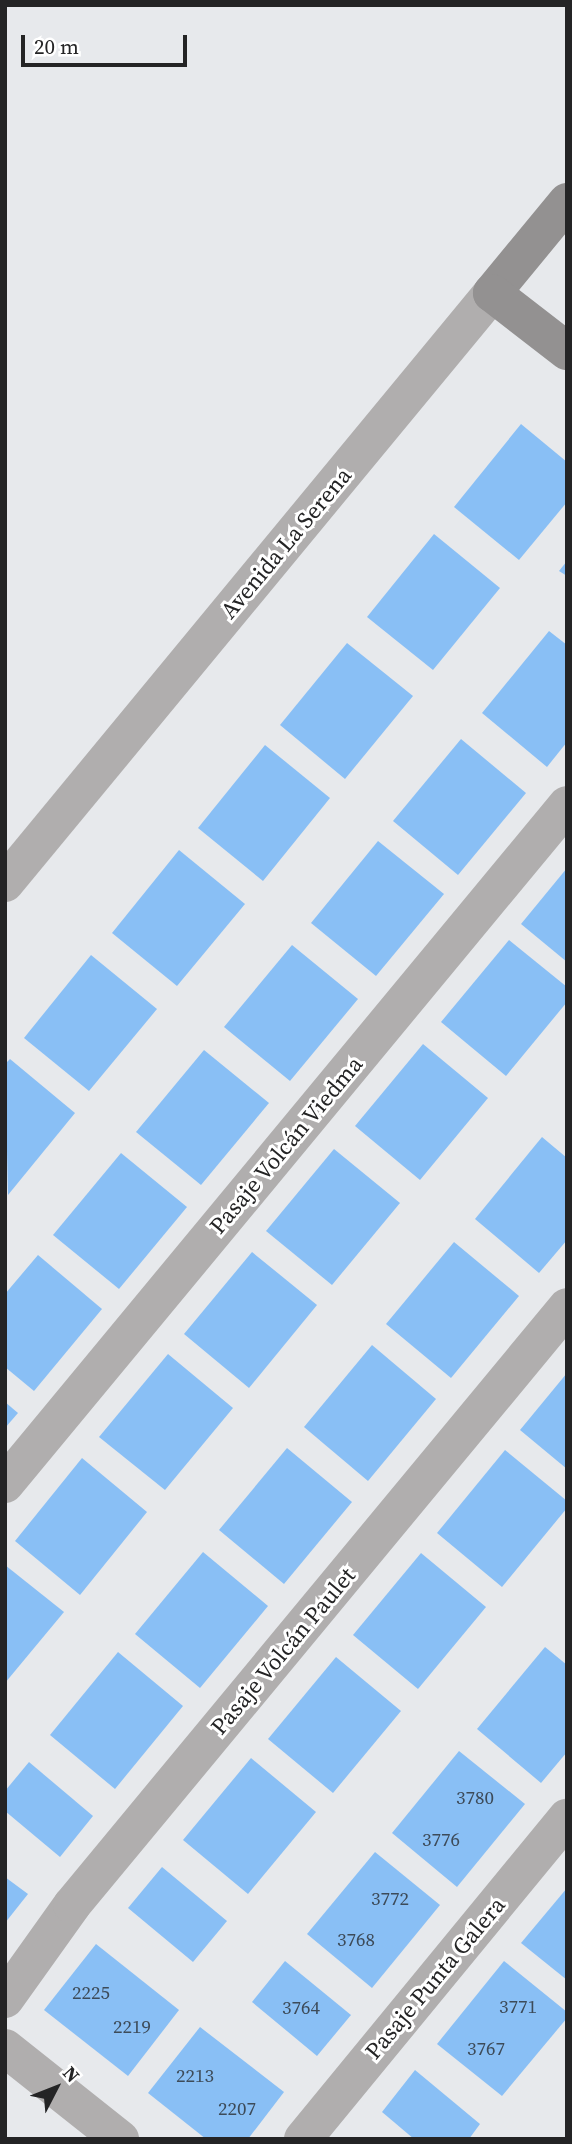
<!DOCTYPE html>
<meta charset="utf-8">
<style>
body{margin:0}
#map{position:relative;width:572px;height:2144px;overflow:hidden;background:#e7e9ec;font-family:"Source Serif 4",serif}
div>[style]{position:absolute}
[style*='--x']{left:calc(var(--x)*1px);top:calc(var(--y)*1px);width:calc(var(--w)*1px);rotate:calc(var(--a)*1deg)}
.building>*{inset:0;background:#89bff5}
.street>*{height:38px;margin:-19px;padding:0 19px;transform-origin:19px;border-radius:19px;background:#b0aeae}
.secondary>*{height:38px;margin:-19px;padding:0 19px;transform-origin:19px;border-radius:19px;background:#939191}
span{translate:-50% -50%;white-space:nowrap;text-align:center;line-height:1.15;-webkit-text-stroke:6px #fff;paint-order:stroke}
.number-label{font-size:19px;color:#3d4b59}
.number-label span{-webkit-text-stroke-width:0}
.street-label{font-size:23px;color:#242425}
.frame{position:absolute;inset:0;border:7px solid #242425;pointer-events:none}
.north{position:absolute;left:21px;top:2053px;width:70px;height:70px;-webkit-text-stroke:5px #fff;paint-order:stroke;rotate:48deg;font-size:19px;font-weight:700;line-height:28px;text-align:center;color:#242425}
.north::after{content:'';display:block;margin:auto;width:24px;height:32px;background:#242425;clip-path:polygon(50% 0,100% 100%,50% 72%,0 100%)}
.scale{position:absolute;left:21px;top:35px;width:166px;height:32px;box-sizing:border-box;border:4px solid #242425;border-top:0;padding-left:9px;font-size:21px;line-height:24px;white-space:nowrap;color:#242425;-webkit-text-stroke:5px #fff;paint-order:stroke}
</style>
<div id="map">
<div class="building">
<i style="clip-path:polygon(521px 424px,567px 462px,567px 502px,519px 560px,454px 507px)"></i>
<i style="clip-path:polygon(434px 534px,500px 588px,433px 670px,367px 617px)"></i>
<i style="clip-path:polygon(567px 561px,567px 576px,559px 571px)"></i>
<i style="clip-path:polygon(549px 631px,567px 645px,567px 742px,547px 767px,482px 713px)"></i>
<i style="clip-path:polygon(347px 643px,413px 696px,345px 779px,280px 725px)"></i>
<i style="clip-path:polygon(461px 739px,526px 793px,458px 875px,393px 821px)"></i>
<i style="clip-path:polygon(265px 745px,330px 798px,263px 881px,198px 828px)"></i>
<i style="clip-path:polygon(378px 841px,444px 894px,376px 976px,311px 923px)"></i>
<i style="clip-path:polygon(179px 850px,245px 904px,177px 986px,112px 933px)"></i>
<i style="clip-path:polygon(567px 868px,567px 962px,521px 924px)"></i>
<i style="clip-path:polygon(509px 940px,567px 987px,567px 1002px,506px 1076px,441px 1022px)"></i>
<i style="clip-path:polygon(292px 945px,358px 999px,290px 1081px,224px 1027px)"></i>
<i style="clip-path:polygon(91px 955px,157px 1009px,89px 1091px,24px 1038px)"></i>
<i style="clip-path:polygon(423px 1044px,488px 1098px,420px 1180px,355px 1126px)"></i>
<i style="clip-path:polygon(204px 1050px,269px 1103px,201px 1185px,136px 1132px)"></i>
<i style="clip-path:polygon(10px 1059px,75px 1113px,8px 1195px,5px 1064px)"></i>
<i style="clip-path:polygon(542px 1137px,567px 1158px,567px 1240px,539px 1273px,475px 1219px)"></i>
<i style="clip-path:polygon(334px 1149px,400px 1203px,332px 1285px,266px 1231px)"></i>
<i style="clip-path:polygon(121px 1153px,187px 1207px,119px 1289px,53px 1235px)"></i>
<i style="clip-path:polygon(454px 1242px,519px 1296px,451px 1378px,386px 1324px)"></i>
<i style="clip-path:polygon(252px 1252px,317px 1305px,249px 1388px,184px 1334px)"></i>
<i style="clip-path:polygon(38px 1255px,102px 1309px,34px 1391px,5px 1367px,5px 1294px)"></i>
<i style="clip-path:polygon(372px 1345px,436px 1399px,368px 1481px,304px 1427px)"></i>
<i style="clip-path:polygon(168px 1354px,233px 1408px,165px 1490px,99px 1437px)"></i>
<i style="clip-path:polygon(567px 1373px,567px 1469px,520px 1430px)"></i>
<i style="clip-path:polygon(5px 1402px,18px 1413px,5px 1428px)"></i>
<i style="clip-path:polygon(287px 1448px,352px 1502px,284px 1584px,219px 1530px)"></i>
<i style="clip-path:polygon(505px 1450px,567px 1501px,567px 1508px,502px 1587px,437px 1533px)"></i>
<i style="clip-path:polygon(82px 1458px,147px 1512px,80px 1595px,15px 1541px)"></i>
<i style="clip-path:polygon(203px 1552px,268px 1606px,200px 1688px,135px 1634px)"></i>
<i style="clip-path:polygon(421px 1553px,486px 1607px,418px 1689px,353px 1635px)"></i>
<i style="clip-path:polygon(5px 1565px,64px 1612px,5px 1683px)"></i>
<i style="clip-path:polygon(545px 1647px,567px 1665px,567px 1752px,541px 1783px,477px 1729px)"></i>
<i style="clip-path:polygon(118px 1652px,183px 1706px,115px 1789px,50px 1735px)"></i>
<i style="clip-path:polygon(336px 1657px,401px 1711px,333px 1793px,268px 1739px)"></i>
<i style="clip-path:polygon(459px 1751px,525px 1804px,457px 1887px,392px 1833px)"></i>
<i style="clip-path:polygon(251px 1758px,316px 1812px,248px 1894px,183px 1840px)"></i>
<i style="clip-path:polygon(29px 1762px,93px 1816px,60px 1857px,5px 1811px,5px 1791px)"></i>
<i style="clip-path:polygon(375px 1852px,440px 1905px,372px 1988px,307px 1934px)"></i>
<i style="clip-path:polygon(162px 1867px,227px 1921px,193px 1962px,128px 1908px)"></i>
<i style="clip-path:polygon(5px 1877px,28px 1894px,5px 1923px)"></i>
<i style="clip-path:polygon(567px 1888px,567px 1980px,521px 1943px)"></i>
<i style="clip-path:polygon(96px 1944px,179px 2010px,128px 2076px,44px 2010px)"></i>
<i style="clip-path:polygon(285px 1961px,351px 2015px,317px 2056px,252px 2002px)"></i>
<i style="clip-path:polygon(504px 1961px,567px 2012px,567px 2018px,502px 2096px,437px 2044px)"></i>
<i style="clip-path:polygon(200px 2027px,284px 2092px,248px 2139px,206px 2139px,148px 2093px)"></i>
<i style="clip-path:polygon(415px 2070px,480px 2124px,469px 2139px,414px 2139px,382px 2112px)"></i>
</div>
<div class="street">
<i style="--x:5;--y:883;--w:765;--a:-50.46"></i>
<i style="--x:5;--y:1484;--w:881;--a:-50.39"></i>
<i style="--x:5;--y:1999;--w:115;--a:-54.5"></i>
<i style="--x:72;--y:1905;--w:776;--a:-50.38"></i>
<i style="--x:5;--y:2048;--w:147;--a:38.4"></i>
<i style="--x:303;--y:2139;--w:416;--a:-50.6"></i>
</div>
<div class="secondary">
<i style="--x:567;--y:202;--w:118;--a:129.5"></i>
<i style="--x:492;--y:293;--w:95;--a:37.7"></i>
</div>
<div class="number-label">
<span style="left:475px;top:1798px">3780</span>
<span style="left:441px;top:1840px">3776</span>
<span style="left:390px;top:1899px">3772</span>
<span style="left:356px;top:1940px">3768</span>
<span style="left:91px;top:1993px">2225</span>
<span style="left:518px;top:2007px">3771</span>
<span style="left:301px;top:2008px">3764</span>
<span style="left:132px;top:2027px">2219</span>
<span style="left:486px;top:2049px">3767</span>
<span style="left:195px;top:2076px">2213</span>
<span style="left:237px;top:2109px">2207</span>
</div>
<div class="street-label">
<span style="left:286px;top:543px;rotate:-50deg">Avenida La Serena</span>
<span style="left:286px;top:1145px;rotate:-50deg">Pasaje Volcán Viedma</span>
<span style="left:283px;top:1651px;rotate:-50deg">Pasaje Volcán Paulet</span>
<span style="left:435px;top:1978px;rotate:-50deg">Pasaje Punta Galera</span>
</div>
<div class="frame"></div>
<div class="north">N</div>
<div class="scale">20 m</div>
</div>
